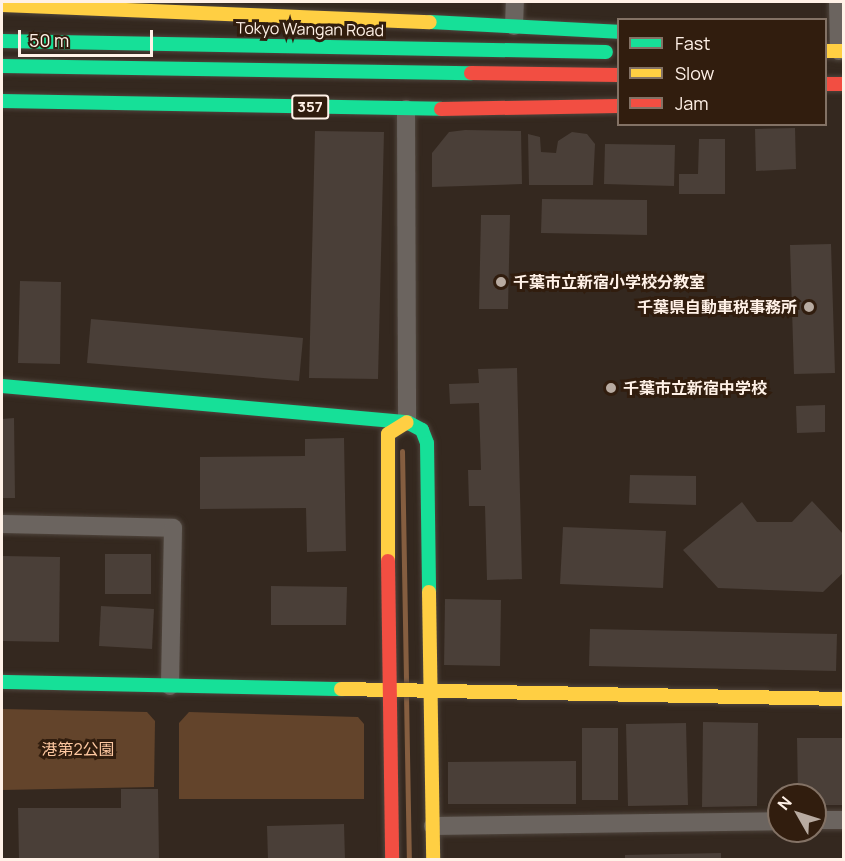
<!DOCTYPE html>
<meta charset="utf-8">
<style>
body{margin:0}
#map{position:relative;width:845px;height:861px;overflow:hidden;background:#34281f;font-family:Manrope,"Noto Sans JP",sans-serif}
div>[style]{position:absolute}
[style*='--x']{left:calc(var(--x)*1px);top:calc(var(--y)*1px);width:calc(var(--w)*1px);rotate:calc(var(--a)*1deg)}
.green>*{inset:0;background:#63442b}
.stream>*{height:5px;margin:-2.5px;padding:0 2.5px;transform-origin:2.5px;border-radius:2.5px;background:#855e40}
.building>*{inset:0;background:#4a3f38}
.roads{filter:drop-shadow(0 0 2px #4f453d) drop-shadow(0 0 2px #4f453d)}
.street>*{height:18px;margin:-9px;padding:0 9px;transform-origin:9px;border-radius:9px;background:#6b645f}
.fast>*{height:14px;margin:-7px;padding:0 7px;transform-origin:7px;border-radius:7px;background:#16e098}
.slow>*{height:14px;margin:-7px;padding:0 7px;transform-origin:7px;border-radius:7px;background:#ffcf43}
.jam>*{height:14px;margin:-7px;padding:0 7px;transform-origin:7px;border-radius:7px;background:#f24e42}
.dots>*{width:16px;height:16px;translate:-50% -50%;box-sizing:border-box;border:3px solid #311d0e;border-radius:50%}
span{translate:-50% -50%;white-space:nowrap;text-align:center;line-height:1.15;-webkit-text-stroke:6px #311d0e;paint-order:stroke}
.shield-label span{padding:2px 4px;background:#311d0e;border:2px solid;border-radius:4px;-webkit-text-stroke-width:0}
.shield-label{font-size:15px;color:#fff1e7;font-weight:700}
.street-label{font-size:16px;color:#fff1e7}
.poi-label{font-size:16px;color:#fff1e7;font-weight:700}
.left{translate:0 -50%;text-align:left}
.right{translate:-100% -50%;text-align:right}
.park-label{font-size:16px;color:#fec8a1}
.frame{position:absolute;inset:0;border:3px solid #fff1e7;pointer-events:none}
.legend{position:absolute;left:617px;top:18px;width:210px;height:108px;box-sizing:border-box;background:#311d0e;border:2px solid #837265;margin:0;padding:8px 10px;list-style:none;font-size:18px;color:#fff1e7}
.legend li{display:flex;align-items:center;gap:12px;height:30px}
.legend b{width:30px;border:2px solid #837265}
.north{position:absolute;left:767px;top:783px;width:60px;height:60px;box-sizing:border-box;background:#311d0e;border:2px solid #837265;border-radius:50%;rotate:309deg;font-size:16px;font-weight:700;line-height:24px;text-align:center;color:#fff1e7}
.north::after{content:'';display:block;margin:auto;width:21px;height:27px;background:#b8aba1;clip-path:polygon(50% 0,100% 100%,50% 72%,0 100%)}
.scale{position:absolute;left:18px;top:30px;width:135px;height:27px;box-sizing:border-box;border:3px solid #fff1e7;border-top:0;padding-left:8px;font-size:18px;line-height:21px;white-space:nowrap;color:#fff1e7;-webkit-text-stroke:4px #311d0e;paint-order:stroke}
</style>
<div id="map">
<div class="green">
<i style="clip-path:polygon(2px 709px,147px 712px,155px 721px,154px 787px,2px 790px)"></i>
<i style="clip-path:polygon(189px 712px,358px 717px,364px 724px,364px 799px,179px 799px,179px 723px)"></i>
</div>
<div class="stream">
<i style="--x:402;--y:451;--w:232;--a:89"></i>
<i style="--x:406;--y:695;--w:165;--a:89"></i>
</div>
<div class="building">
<i style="clip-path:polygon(795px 128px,796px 169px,756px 171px,755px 129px)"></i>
<i style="clip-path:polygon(465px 130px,521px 131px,522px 184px,432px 187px,432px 153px,449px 132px)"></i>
<i style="clip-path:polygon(315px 131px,384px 132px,378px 379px,309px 378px)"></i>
<i style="clip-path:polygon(572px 132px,587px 134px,595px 144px,593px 185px,529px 185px,528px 134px,540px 137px,541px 152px,556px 153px,558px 141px)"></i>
<i style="clip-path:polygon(699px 139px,725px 139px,725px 194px,679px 194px,679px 174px,698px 174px)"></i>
<i style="clip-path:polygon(605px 144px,675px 145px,674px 186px,604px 184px)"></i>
<i style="clip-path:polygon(542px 199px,647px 200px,647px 235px,541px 233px)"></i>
<i style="clip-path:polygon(481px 215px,510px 215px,508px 309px,479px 309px)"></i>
<i style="clip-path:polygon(831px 244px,835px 373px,794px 374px,790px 245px)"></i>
<i style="clip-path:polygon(20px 281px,61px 282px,60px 364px,18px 363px)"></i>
<i style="clip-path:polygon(91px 319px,303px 338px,299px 381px,87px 363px)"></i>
<i style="clip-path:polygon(517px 368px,522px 579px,487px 580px,485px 506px,469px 506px,468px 470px,481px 470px,479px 403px,450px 404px,449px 384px,479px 383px,478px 369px)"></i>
<i style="clip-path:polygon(825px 405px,825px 432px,797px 433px,796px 406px)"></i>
<i style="clip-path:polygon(14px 418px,15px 498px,2px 498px,2px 419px)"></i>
<i style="clip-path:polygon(344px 438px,346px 551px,307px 552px,306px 508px,200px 509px,200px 457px,305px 456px,305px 439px)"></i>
<i style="clip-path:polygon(630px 475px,696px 476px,696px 505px,629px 503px)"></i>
<i style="clip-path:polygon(812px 501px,844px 535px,844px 572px,823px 592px,718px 588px,683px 550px,742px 502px,757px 522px,792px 522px)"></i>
<i style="clip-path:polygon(563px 527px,666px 531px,663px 588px,560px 584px)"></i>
<i style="clip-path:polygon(105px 554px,151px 554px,151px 594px,105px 594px)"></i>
<i style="clip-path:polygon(3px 556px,60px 557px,59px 642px,2px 641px)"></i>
<i style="clip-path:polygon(271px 586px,347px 587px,346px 625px,271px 625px)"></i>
<i style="clip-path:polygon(445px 599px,501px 600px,500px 666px,444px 665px)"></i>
<i style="clip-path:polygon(101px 606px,154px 609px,152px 649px,99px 646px)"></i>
<i style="clip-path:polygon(590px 629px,837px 634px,836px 671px,589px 666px)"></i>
<i style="clip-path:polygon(703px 722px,758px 723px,757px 806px,702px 807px)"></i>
<i style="clip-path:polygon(686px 723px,688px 805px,628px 806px,626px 724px)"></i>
<i style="clip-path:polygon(582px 728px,618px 728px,618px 800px,582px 800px)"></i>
<i style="clip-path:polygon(797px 738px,844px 738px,844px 805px,815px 805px,815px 795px,798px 795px)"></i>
<i style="clip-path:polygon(576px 761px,576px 804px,448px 804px,448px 762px)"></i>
<i style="clip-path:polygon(121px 789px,158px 789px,159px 860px,19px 860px,18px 808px,121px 808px)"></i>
<i style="clip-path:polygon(344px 824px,345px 860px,268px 860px,267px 826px)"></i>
<i style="clip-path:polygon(721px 853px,721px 860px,625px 860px,625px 855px)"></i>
</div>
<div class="roads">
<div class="street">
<i style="--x:838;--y:2;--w:49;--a:88.8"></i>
<i style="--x:514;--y:26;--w:24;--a:-88"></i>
<i style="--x:406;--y:109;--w:313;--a:89.8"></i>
<i style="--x:2;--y:524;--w:171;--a:1.3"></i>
<i style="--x:173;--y:528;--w:158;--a:91.1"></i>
<i style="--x:815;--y:820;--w:29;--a:0"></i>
<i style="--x:433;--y:826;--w:346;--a:-0.8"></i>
</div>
<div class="fast">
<i style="--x:430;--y:22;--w:188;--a:3"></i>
<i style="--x:2;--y:41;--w:604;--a:1.04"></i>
<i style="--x:2;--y:66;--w:469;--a:0.9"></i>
<i style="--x:2;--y:101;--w:439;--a:1"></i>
<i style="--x:2;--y:386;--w:407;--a:5.1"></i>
<i style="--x:407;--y:422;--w:17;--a:28"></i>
<i style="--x:422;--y:430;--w:14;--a:69"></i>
<i style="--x:427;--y:443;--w:149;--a:89.2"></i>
<i style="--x:2;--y:682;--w:339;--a:1.2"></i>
</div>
<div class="slow">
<i style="--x:2;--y:5;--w:428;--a:2.3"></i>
<i style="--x:826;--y:51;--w:18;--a:0"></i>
<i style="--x:388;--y:561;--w:127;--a:-90"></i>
<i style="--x:388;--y:434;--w:22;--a:-32"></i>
<i style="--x:429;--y:592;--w:268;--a:89.1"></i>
<i style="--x:341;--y:689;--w:503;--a:1.14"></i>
</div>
<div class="jam">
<i style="--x:471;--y:73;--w:147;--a:0.8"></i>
<i style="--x:826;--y:84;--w:18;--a:0"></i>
<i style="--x:441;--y:109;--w:177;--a:-1"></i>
<i style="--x:388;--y:561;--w:299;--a:89.2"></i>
</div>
</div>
<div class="dots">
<i style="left:501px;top:282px;background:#b8aba1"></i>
<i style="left:809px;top:307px;background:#b8aba1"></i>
<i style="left:611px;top:388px;background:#b8aba1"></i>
</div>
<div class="shield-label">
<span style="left:310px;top:107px">357</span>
</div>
<div class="street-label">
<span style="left:310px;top:29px;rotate:1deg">Tokyo Wangan Road</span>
</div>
<div class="poi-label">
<span class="left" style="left:513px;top:282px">千葉市立新宿小学校分教室</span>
<span class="right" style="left:797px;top:307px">千葉県自動車税事務所</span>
<span class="left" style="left:623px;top:388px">千葉市立新宿中学校</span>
</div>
<div class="park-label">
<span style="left:78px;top:749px">港第2公園</span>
</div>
<div class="frame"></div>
<ul class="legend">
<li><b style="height:8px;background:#16e098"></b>Fast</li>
<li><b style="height:8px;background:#ffcf43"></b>Slow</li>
<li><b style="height:8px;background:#f24e42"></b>Jam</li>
</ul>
<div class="north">N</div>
<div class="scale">50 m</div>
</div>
